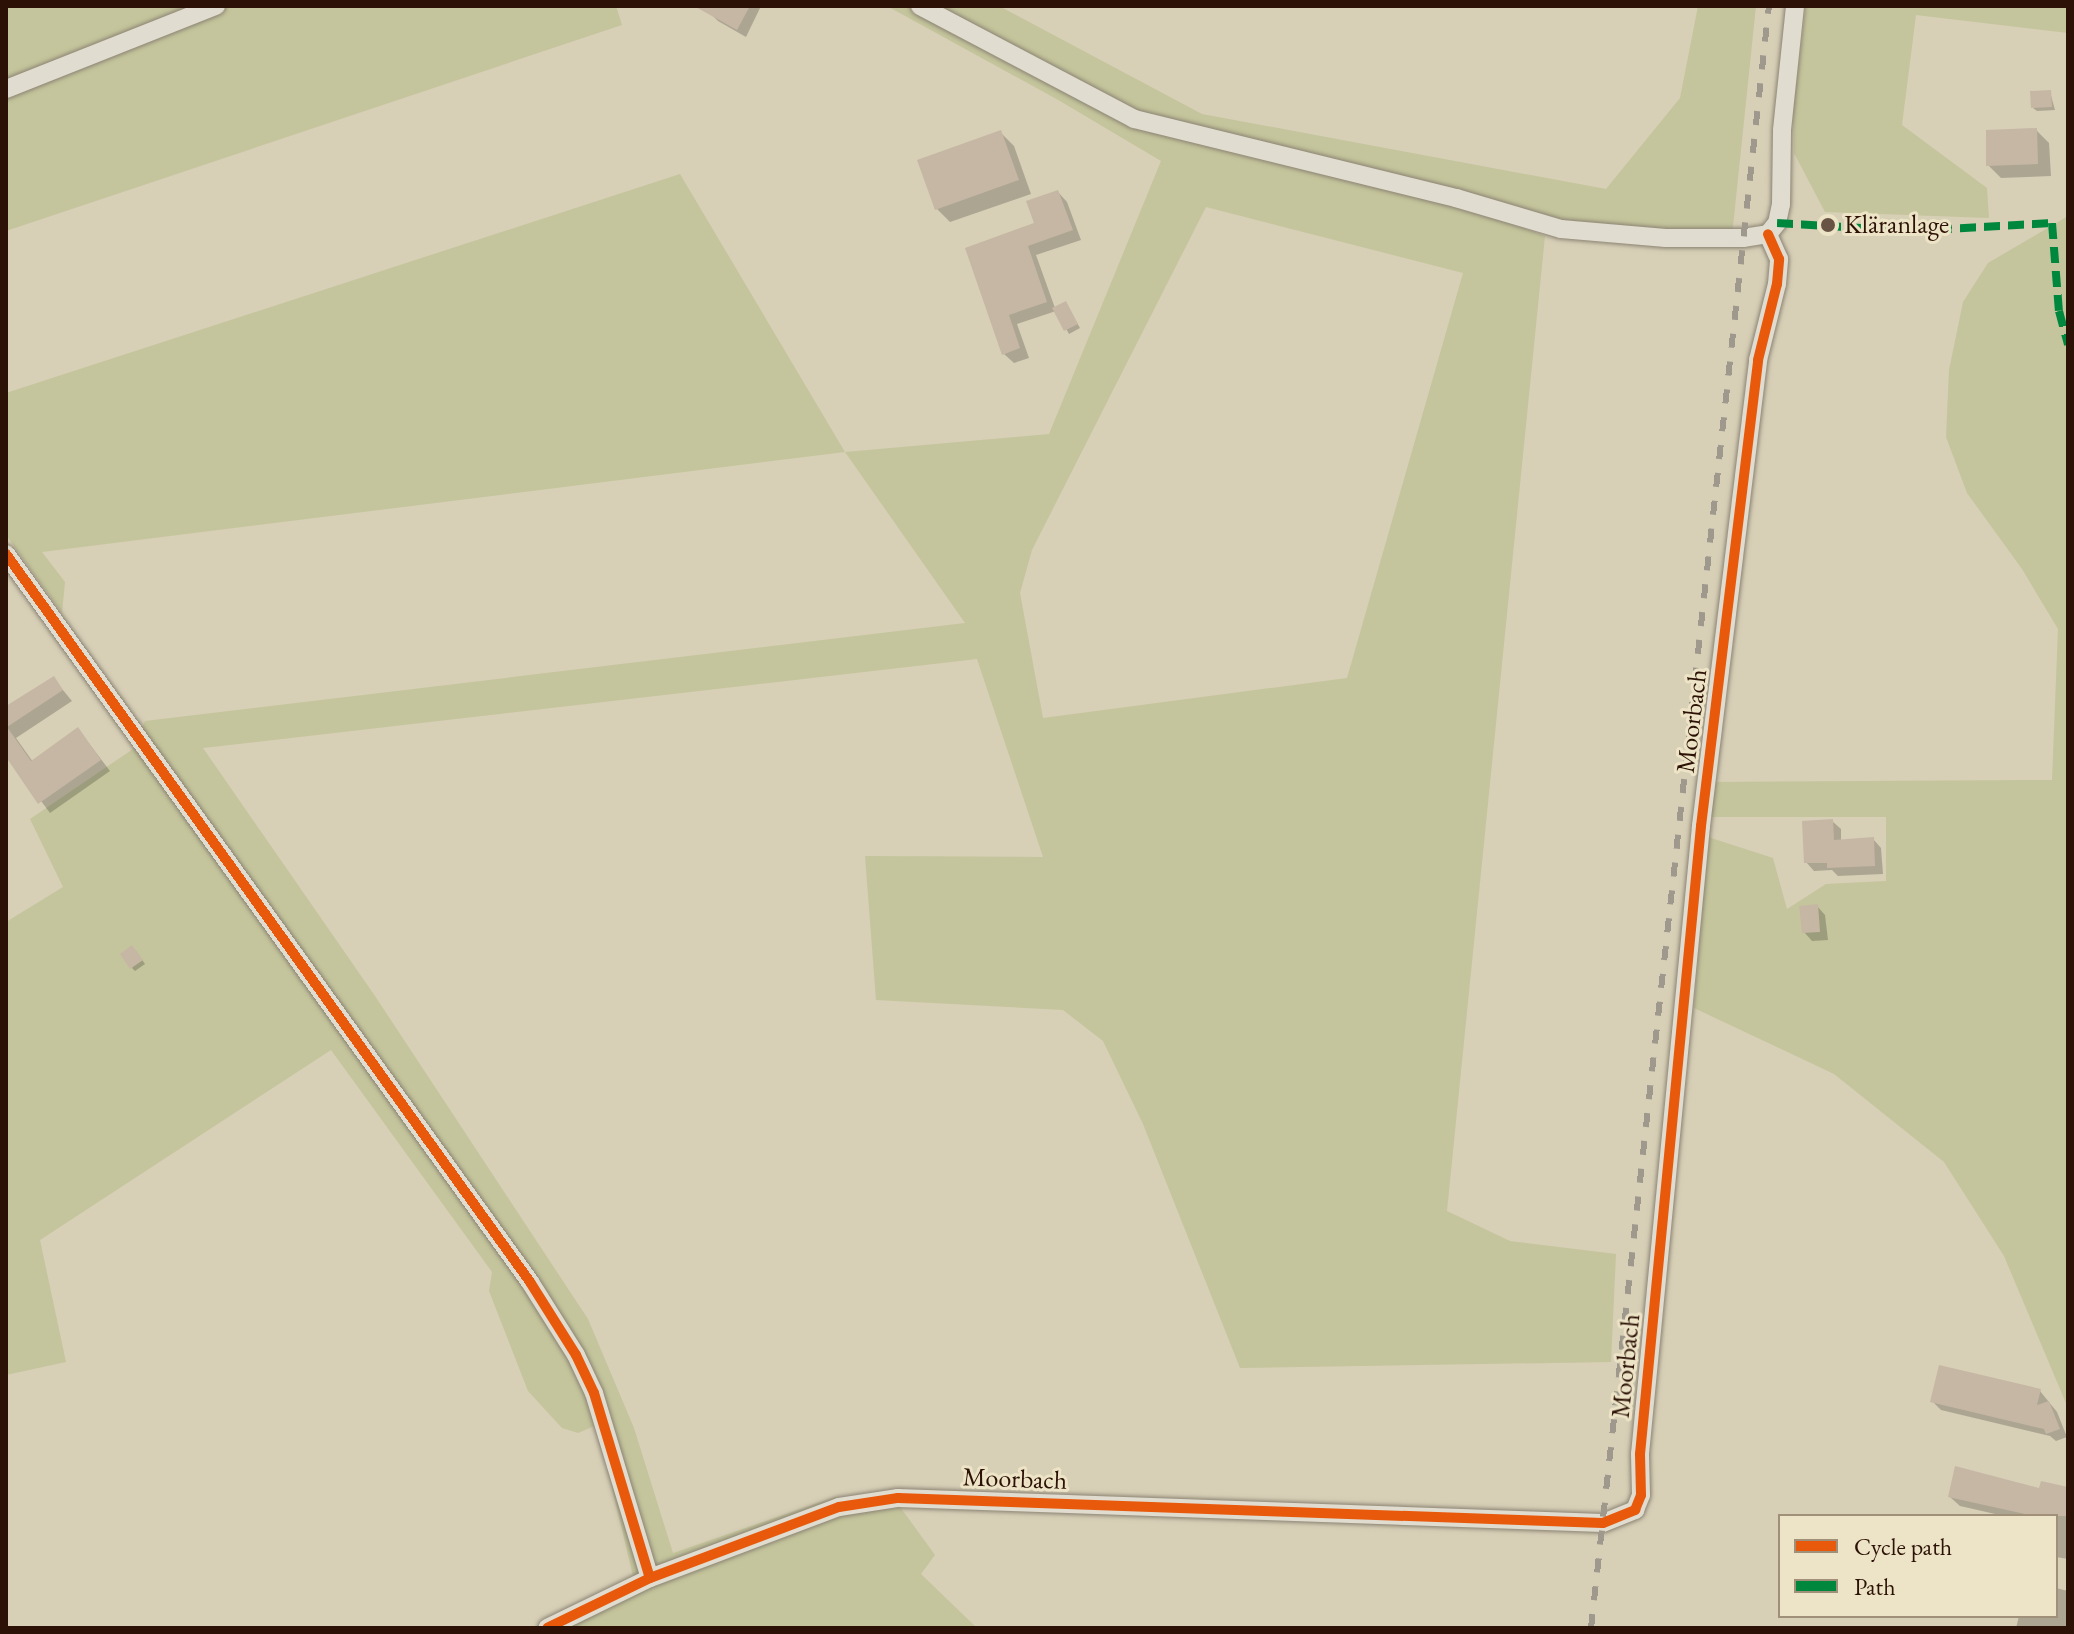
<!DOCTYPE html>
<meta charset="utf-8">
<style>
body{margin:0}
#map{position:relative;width:2074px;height:1634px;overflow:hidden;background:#d7cfb6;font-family:"EB Garamond",serif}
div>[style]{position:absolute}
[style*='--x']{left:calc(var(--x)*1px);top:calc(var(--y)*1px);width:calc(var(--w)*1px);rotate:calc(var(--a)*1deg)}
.green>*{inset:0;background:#c4c59c}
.shadow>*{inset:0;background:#0003}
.building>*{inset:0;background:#c6b7a4}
.roads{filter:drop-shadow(0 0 2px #8b8373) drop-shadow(0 0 2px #8b8373)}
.street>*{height:18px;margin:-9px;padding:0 9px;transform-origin:9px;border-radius:9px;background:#e0dccf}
.rail>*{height:6px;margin-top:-3px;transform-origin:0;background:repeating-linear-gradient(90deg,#9e988d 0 14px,transparent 0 28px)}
.quiet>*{height:8px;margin-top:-4px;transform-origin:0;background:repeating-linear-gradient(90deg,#00873e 0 16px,transparent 0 24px)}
.cycleway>*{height:10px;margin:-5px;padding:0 5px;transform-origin:5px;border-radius:5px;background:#e8590c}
.dots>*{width:22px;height:22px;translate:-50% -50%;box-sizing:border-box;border:4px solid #ede4c7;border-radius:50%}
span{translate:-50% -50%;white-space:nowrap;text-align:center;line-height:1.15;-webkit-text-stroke:6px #ede4c7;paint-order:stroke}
.poi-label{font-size:26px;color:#2c1206}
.left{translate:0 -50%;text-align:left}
.street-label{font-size:26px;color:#2c1206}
.frame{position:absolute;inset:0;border:8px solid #2c1206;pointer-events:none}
.legend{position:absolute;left:1778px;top:1514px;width:280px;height:104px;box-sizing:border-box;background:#ede4c7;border:2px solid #a0907a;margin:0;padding:10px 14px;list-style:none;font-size:24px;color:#2c1206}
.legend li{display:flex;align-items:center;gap:16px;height:40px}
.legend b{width:40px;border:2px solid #a0907a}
</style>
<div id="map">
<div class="green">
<i style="clip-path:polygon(6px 6px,616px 6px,622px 25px,6px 231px)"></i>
<i style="clip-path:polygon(evenodd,887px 6px,999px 6px,1202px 114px,1606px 189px,1680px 98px,1698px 6px,1756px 6px,1732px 236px,1554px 219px,1513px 224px,1545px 236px,1447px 1211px,1510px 1241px,1616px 1254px,1611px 1362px,1240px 1368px,1143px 1124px,1103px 1041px,1063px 1010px,876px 1000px,865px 856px,1043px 857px,977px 659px,203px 748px,375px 996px,588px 1319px,634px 1428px,673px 1553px,835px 1497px,898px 1504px,935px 1555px,921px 1574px,977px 1628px,533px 1628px,633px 1576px,597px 1425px,578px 1433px,562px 1428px,528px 1391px,489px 1291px,492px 1272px,331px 1050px,40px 1240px,66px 1362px,6px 1375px,6px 922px,63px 887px,30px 819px,133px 749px,145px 721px,965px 623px,845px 452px,42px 552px,65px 582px,62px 613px,6px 535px,6px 393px,680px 174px,845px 452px,1049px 434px,1161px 161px,1060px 101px,887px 6px,1206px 207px,1463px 273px,1347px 678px,1043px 718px,1020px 593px,1032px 550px,1206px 207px)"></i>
<i style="clip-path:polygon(1806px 6px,2068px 6px,2068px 33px,1916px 15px,1902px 125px,1987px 188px,1989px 218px,1825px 212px,1794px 153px,1793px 108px)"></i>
<i style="clip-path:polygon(2068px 216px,2068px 1408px,2004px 1256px,1944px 1162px,1834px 1074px,1694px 1008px,1708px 837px,1773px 858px,1787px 909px,1826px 884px,1886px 881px,1886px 817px,1711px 817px,1713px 782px,2052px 780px,2058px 629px,2022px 569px,1967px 493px,1946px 437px,1949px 370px,1963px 302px,1988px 263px)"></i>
</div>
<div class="shadow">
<i style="clip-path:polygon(713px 6px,761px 6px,746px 37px,718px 21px,710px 13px)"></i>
<i style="clip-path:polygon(2050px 92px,2055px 110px,2037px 111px,2033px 108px)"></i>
<i style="clip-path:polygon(2036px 130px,2049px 143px,2051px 176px,2001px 178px,1988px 165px)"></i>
<i style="clip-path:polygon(1001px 133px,1014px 146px,1031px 194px,950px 222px,937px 209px)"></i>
<i style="clip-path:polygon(1058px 192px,1067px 202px,1081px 240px,1036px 255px,1055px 308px,1065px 303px,1080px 328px,1069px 334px,1056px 311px,1017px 324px,1029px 358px,1014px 363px,1004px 354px,968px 249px,1037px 225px)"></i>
<i style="clip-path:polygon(53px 678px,72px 701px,16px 738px,33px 762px,78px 729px,110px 771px,50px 813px,6px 754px,6px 708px)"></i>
<i style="clip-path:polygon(1832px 821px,1841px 829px,1841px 841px,1873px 839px,1881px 848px,1883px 874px,1838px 876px,1832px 870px,1814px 871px,1806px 862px)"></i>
<i style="clip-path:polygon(1817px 906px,1825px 915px,1828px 940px,1812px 941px,1804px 932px)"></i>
<i style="clip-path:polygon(136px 951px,145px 964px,135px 971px,132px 968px)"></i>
<i style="clip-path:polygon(2040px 1391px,2057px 1412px,2067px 1437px,2056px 1441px,2050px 1436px,1941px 1410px,1933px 1402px)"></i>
<i style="clip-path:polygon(2068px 1489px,2068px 1559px,2056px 1557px,2056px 1516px,2004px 1516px,1960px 1506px,1950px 1497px)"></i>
<i style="clip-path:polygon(2056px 1588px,2068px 1591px,2068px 1628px,2016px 1628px,2019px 1616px,2056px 1616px)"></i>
</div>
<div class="building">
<i style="clip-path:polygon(694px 6px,750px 6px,737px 30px)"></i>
<i style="clip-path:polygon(2051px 90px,2052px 107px,2031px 108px,2030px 91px)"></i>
<i style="clip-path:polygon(2037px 128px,2038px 164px,1986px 166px,1986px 130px)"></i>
<i style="clip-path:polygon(1001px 130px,1019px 180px,935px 210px,917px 160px)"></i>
<i style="clip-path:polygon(1058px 190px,1073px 230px,1028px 246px,1047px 302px,1009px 315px,1020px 348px,1002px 355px,965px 248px,1034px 223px,1026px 201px)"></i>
<i style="clip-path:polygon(1066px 301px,1078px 324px,1064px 331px,1052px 308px)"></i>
<i style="clip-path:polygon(54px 676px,63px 690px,7px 727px,31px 761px,78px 727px,101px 760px,38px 804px,6px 757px,6px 706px)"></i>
<i style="clip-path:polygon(1833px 819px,1834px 840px,1874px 837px,1875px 866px,1827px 868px,1827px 863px,1804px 863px,1802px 821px)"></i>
<i style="clip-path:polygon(1818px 904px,1820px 932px,1802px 933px,1799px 906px)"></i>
<i style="clip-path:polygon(132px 945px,143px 960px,130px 969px,120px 954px)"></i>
<i style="clip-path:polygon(1939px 1365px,2041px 1389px,2037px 1405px,2049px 1401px,2060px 1429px,2046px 1434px,2044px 1429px,1930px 1402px)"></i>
<i style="clip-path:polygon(1955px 1466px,2039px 1488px,2041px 1481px,2068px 1487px,2068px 1516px,2034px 1516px,1948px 1497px)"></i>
</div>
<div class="roads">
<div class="street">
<i style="--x:920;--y:6;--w:242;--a:27.8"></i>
<i style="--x:1134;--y:119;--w:332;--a:13.8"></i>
<i style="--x:1456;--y:198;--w:109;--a:16.4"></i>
<i style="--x:1561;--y:229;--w:105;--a:4.9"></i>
<i style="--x:1666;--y:238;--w:77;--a:0"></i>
<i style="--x:1743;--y:238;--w:25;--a:-9"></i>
<i style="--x:1768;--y:234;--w:14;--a:-51"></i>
<i style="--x:1777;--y:223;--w:19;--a:-78"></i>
<i style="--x:1781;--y:204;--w:74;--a:-89.2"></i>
<i style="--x:1782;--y:130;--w:125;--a:-84"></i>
<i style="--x:6;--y:89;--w:226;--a:-21.6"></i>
<i style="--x:6;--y:554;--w:897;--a:54.25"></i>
<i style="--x:530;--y:1282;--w:86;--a:57.8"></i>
<i style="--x:576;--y:1355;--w:42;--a:64.7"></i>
<i style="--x:594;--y:1393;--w:193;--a:73.2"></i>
<i style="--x:650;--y:1578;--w:114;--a:154.1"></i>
<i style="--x:650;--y:1578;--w:202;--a:-20.6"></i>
<i style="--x:839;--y:1507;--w:60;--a:-8.7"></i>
<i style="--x:898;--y:1498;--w:705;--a:2.03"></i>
<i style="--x:1603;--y:1523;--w:35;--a:-22"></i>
<i style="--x:1635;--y:1510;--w:16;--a:-68"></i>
<i style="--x:1641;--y:1495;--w:41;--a:-91.4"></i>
<i style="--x:1640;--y:1454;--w:631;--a:-84.45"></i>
<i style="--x:1701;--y:826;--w:469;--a:-83"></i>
<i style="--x:1758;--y:360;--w:78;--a:-76"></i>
<i style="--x:1777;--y:284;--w:25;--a:-85"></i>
<i style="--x:1779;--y:259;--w:27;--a:-114"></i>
</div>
</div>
<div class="rail">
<i style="--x:1591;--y:1628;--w:1632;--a:-83.74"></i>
</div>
<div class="quiet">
<i style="--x:1777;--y:223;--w:135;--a:3.4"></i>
<i style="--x:1912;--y:231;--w:140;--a:-3.3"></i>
<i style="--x:2052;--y:223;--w:88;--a:85.5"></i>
<i style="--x:2059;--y:311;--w:35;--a:75"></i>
</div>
<div class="cycleway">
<i style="--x:6;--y:554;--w:897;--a:54.25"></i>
<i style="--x:530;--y:1282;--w:86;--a:57.8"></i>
<i style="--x:576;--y:1355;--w:42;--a:64.7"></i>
<i style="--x:594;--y:1393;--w:193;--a:73.2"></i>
<i style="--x:650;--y:1578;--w:114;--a:154.1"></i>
<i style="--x:650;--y:1578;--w:202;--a:-20.6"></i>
<i style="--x:839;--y:1507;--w:60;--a:-8.7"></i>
<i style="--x:898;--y:1498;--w:705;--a:2.03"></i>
<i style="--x:1603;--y:1523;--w:35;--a:-22"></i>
<i style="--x:1635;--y:1510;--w:16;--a:-68"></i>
<i style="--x:1641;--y:1495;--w:41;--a:-91.4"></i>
<i style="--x:1640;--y:1454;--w:631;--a:-84.45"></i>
<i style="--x:1701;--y:826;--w:469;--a:-83"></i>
<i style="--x:1758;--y:360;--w:78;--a:-76"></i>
<i style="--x:1777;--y:284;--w:25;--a:-85"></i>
<i style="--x:1779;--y:259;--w:27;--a:-114"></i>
</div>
<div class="dots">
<i style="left:1828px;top:225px;background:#685444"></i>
</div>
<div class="poi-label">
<span class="left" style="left:1844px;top:225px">Kläranlage</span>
</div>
<div class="street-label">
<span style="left:1692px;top:721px;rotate:-83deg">Moorbach</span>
<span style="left:1626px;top:1366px;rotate:-84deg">Moorbach</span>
<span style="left:1015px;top:1479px;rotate:2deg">Moorbach</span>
</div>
<div class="frame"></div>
<ul class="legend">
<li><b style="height:10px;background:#e8590c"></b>Cycle path</li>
<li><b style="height:10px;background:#00873e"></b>Path</li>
</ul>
</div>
